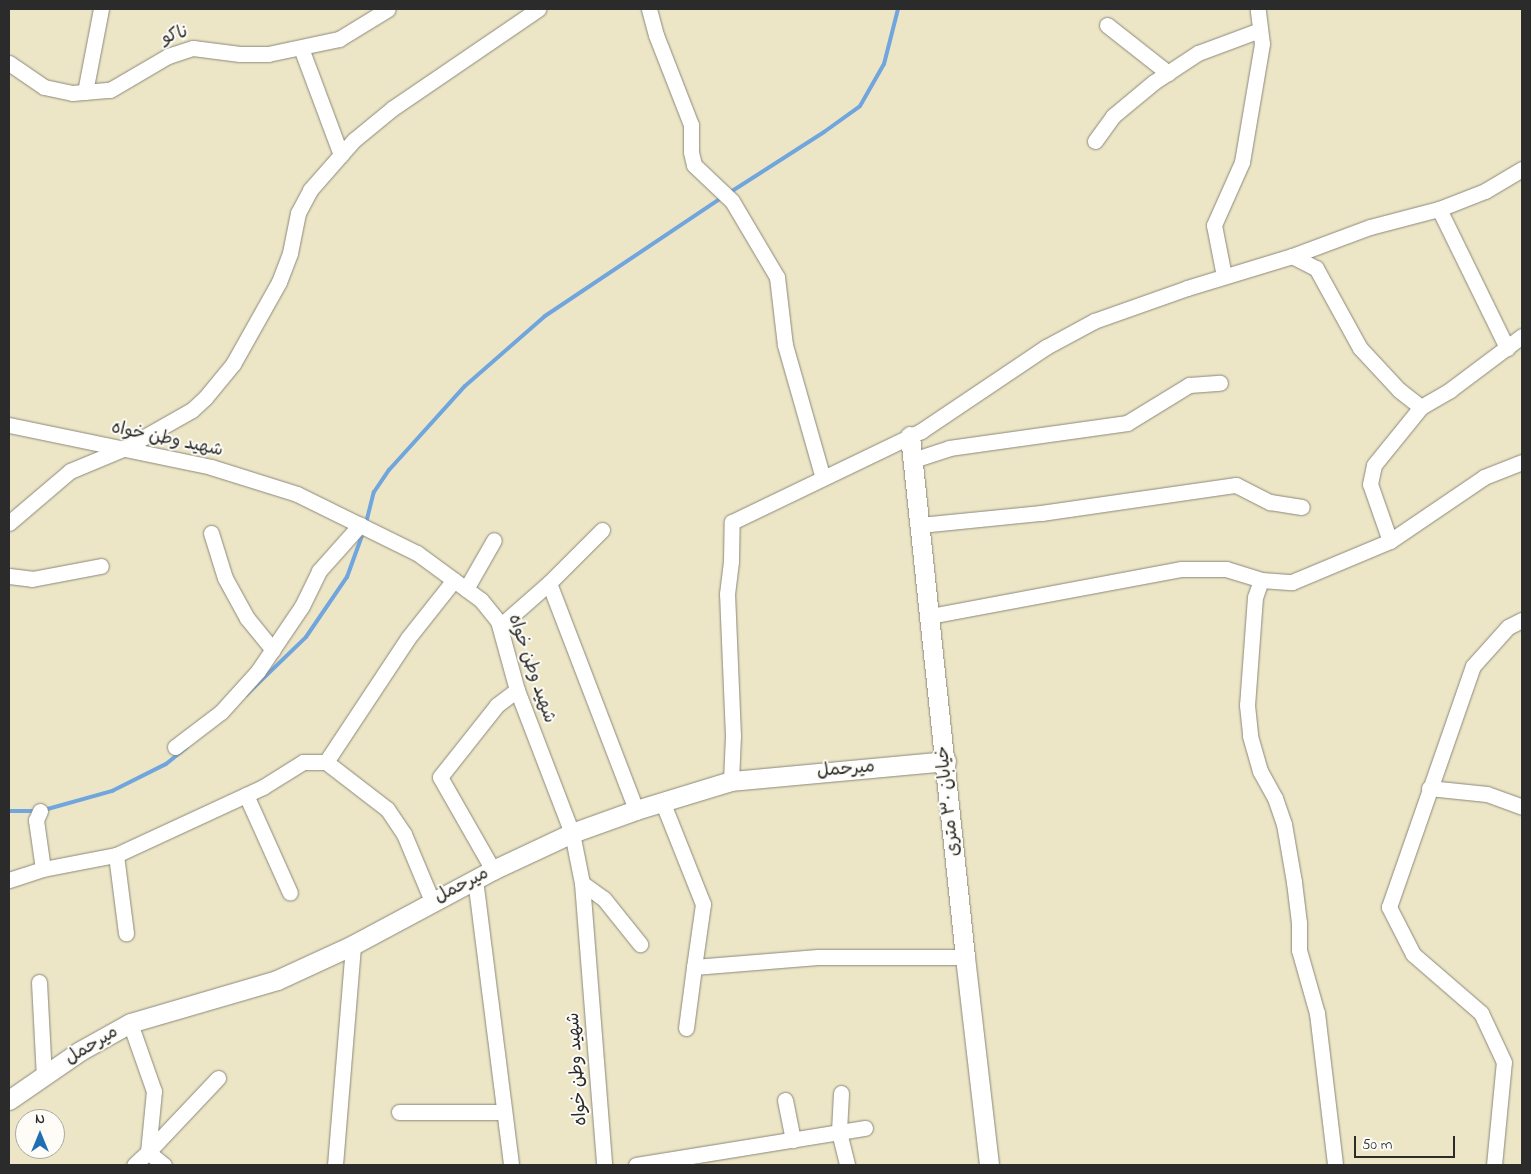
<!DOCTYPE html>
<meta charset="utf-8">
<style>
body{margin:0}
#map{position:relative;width:1531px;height:1174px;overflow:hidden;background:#ece6c7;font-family:"Indie Flower","Playpen Sans Arabic",sans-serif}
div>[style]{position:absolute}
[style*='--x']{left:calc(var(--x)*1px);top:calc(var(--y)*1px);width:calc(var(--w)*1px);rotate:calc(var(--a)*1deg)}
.stream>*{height:4px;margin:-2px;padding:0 2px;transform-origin:2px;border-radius:2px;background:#71a5dd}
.roads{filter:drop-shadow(0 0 1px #8c8879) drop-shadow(0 0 1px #8c8879)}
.minor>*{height:15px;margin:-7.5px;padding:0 7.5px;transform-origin:7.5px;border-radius:7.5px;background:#fff}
.tertiary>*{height:19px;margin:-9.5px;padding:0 9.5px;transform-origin:9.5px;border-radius:9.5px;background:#fff}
span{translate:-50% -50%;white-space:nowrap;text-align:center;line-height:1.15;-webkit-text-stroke:4px #fdfcf7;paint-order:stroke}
.street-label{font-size:18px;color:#2b2b2b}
.frame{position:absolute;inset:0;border:10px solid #2b2b2b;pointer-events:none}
.north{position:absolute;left:15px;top:1109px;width:50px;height:50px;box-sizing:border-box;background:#fdfcf7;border:1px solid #a9a8a5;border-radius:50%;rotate:0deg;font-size:14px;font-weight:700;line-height:20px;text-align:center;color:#2b2b2b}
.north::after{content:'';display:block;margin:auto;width:18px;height:22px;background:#1f6fb2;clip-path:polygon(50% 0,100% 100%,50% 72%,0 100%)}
.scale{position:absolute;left:1354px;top:1136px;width:101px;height:22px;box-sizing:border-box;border:2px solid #2b2b2b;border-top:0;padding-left:6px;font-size:15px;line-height:18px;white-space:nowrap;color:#2b2b2b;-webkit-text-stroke:4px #fdfcf7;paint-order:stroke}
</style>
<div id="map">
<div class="stream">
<i style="--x:729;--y:193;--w:113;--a:-32.7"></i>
<i style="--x:824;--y:132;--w:44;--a:-35.8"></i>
<i style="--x:860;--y:106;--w:48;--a:-60.3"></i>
<i style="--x:884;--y:64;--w:57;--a:-75.7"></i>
<i style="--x:366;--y:523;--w:32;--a:-76"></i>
<i style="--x:374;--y:492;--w:27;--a:-56"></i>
<i style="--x:389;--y:470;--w:113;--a:-47.9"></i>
<i style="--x:465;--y:386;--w:106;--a:-41.2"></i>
<i style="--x:545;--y:316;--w:214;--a:-33.8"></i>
<i style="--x:246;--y:695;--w:83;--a:-44"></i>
<i style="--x:306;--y:637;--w:73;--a:-55.7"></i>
<i style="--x:347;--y:577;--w:50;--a:-70.1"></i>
<i style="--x:44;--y:810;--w:71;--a:-15.6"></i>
<i style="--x:112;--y:791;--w:60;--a:-26.6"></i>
<i style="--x:166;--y:764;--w:27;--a:-39"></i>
<i style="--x:9;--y:811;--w:28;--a:0"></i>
</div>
<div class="roads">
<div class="minor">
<i style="--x:649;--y:9;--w:27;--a:75"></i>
<i style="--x:656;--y:35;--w:97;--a:68.7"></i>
<i style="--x:691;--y:125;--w:27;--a:90"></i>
<i style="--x:691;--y:152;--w:13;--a:77"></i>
<i style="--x:694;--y:165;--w:52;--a:43.5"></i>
<i style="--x:732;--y:201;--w:88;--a:59.4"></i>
<i style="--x:777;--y:277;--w:68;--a:83.3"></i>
<i style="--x:785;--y:345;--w:138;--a:74.1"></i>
<i style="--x:1107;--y:25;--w:78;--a:38.2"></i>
<i style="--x:301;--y:48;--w:114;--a:69.5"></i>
<i style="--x:9;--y:63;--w:42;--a:34.4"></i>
<i style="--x:44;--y:87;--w:29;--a:12"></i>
<i style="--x:72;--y:93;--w:38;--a:-5"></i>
<i style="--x:110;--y:90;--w:67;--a:-30.4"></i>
<i style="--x:168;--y:56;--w:26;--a:-18"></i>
<i style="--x:193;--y:48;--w:47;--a:7.3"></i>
<i style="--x:240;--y:54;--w:28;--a:0"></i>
<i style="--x:268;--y:54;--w:73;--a:-11.9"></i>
<i style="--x:339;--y:39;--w:57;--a:-31.5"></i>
<i style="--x:85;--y:92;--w:85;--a:-79.1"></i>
<i style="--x:1095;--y:141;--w:31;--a:-54"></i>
<i style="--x:1113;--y:116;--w:53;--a:-39.7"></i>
<i style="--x:1154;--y:82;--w:53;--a:-33.4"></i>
<i style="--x:1198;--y:53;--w:66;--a:-20.4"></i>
<i style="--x:1439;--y:209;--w:155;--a:63.9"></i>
<i style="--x:1292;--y:256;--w:27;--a:27"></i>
<i style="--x:1316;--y:268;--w:91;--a:61.2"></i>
<i style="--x:1360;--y:348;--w:57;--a:47.1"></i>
<i style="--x:1399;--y:390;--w:28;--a:38"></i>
<i style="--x:1224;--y:276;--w:52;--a:-101.1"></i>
<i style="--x:1214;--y:225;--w:69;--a:-66"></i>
<i style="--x:1242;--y:162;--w:120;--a:-80.4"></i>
<i style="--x:1262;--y:44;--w:35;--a:-97"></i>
<i style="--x:9;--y:425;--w:206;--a:11.7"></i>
<i style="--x:211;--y:467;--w:90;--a:17.4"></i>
<i style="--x:297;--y:494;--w:134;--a:26.2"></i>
<i style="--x:417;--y:553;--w:79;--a:36.3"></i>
<i style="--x:481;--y:600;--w:27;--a:51"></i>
<i style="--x:498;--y:621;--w:72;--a:74.6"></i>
<i style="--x:517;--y:690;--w:153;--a:69"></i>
<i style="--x:572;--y:833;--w:51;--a:78.7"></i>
<i style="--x:582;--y:883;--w:283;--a:85.5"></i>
<i style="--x:913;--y:460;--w:38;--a:-18"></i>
<i style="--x:949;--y:448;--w:180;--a:-8"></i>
<i style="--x:1127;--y:423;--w:73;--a:-31.5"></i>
<i style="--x:1189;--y:385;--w:31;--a:-4"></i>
<i style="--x:9;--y:523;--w:80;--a:-40.4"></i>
<i style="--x:70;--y:471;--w:57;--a:-22.5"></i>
<i style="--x:123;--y:449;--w:79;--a:-29.5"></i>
<i style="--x:192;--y:410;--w:18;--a:-43"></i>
<i style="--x:205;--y:398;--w:44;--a:-50.5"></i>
<i style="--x:233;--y:364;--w:94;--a:-60.7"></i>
<i style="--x:279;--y:282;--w:31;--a:-69"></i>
<i style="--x:290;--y:253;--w:41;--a:-78.7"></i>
<i style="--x:298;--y:213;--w:26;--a:-62"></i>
<i style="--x:310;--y:190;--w:67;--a:-48.7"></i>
<i style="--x:354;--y:140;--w:50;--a:-39.4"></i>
<i style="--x:393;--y:108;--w:176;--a:-34.3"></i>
<i style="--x:920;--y:525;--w:122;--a:-5.7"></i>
<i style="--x:1041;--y:513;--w:197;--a:-8.2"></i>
<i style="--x:1236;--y:485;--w:38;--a:27"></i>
<i style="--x:1270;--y:502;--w:32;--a:9"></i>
<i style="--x:211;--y:533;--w:47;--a:72.7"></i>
<i style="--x:225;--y:578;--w:46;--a:61.2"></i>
<i style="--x:247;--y:618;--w:41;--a:50.9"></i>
<i style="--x:1390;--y:541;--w:60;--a:-109.3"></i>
<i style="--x:1370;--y:484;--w:19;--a:-78"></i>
<i style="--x:1374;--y:465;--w:75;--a:-51"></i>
<i style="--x:1421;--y:407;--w:34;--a:-30"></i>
<i style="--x:1450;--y:390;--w:90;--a:-36.9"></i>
<i style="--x:9;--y:576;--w:23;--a:7"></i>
<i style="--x:32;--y:579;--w:70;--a:-10.7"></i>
<i style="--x:1261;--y:580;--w:18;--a:109"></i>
<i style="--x:1255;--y:597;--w:108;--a:94.2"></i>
<i style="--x:1247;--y:705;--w:31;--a:84"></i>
<i style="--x:1250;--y:736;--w:36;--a:74"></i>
<i style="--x:1260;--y:771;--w:31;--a:61"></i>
<i style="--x:1275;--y:798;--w:28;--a:71"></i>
<i style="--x:1284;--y:824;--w:59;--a:80.2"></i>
<i style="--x:1294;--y:882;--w:41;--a:83"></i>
<i style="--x:1299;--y:923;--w:27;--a:90"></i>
<i style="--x:1299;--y:950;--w:66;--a:74.1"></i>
<i style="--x:1317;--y:1013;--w:153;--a:83.2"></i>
<i style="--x:549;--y:583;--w:243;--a:69"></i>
<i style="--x:466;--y:589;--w:56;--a:-60.3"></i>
<i style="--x:930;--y:616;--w:256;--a:-10.6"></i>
<i style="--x:1182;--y:569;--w:44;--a:0"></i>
<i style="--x:1226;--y:569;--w:37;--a:17"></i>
<i style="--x:1261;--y:580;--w:31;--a:4"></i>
<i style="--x:1292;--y:582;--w:106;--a:-22.7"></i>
<i style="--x:1390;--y:541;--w:114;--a:-34.2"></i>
<i style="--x:1484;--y:477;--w:41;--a:-21.5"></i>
<i style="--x:500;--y:626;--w:65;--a:-41.3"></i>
<i style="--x:549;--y:583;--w:75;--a:-45"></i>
<i style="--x:175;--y:747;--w:58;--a:-37.3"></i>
<i style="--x:221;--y:712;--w:55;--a:-47.9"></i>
<i style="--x:258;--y:671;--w:78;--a:-55.9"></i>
<i style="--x:302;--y:606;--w:39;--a:-64"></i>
<i style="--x:319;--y:571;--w:62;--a:-48.3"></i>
<i style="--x:731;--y:781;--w:45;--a:-87.5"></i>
<i style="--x:733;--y:736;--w:142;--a:-92.4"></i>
<i style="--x:727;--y:594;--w:33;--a:-83"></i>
<i style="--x:731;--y:561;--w:39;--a:-89"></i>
<i style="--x:732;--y:522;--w:210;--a:-25.7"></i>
<i style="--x:921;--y:431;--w:151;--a:-33.9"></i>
<i style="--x:1046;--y:347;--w:55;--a:-28.4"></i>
<i style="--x:1094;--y:321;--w:99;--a:-19.5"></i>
<i style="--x:1187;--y:288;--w:110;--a:-16.9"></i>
<i style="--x:1292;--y:256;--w:83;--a:-20.4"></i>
<i style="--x:1370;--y:227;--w:71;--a:-14.6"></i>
<i style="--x:1439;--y:209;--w:49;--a:-21.4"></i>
<i style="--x:1485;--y:191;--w:43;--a:-30.7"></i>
<i style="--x:1429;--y:788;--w:58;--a:5.9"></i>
<i style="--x:1487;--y:794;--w:37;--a:20"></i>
<i style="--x:246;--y:795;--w:107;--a:65.8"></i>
<i style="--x:662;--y:801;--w:111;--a:68.3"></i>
<i style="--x:703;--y:904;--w:64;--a:98.1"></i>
<i style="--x:40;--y:811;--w:10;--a:114"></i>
<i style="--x:36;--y:820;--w:49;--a:81.9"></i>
<i style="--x:116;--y:855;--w:79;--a:82.7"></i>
<i style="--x:493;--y:870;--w:107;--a:-119.7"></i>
<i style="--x:440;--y:777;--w:92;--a:-51.6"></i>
<i style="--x:497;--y:705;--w:25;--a:-37"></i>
<i style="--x:475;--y:879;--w:288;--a:82.8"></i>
<i style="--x:9;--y:880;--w:36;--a:-18"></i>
<i style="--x:43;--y:869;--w:74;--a:-10.9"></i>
<i style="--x:116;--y:855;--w:162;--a:-24.8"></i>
<i style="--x:263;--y:787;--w:47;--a:-32"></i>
<i style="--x:303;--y:762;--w:23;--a:0"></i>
<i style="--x:582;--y:883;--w:27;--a:36"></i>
<i style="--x:604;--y:899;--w:58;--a:51.3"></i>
<i style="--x:432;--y:901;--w:73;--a:-112.7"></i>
<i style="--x:404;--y:834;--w:30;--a:-124"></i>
<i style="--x:387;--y:809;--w:77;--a:-142.4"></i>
<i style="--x:326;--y:762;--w:149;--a:-56.5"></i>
<i style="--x:408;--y:638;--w:74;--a:-51.6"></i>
<i style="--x:39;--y:982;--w:94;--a:87"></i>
<i style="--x:130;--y:1023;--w:72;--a:70.6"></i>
<i style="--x:154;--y:1091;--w:61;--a:95.6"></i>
<i style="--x:148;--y:1152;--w:19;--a:137"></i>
<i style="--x:686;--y:1028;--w:62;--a:-82.5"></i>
<i style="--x:694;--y:967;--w:124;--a:-4.6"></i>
<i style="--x:818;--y:957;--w:147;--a:0"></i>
<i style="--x:841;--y:1093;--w:39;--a:93"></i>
<i style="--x:839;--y:1132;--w:34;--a:76"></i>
<i style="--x:785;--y:1100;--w:41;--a:78.7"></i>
<i style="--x:399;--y:1112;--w:104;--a:0"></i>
<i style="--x:164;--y:1165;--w:21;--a:-141"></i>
<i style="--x:148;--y:1152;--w:102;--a:-46.6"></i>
<i style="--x:335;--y:1165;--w:221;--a:-85.3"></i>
<i style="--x:636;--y:1165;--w:232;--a:-9.2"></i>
<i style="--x:1494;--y:1165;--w:103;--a:-84.5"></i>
<i style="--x:1504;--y:1062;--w:54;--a:-115.1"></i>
<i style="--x:1481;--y:1013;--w:90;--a:-139.1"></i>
<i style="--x:1413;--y:954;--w:53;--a:-117.1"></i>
<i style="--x:1389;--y:907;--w:255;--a:-70.8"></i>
<i style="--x:1473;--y:666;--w:52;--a:-48.1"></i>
<i style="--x:1508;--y:627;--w:16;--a:-27"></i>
</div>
<div class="tertiary">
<i style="--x:910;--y:436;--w:524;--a:83.97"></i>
<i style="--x:965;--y:957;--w:209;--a:83.4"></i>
<i style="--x:9;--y:1100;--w:86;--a:-34.6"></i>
<i style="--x:80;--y:1051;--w:57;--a:-29.2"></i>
<i style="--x:130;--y:1023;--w:153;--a:-16.3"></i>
<i style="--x:277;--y:980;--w:84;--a:-24.7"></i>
<i style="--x:353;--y:945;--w:159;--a:-28.2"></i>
<i style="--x:493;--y:870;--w:87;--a:-25.1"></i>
<i style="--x:572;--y:833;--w:68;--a:-19.8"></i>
<i style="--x:636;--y:810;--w:99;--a:-17"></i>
<i style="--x:731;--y:781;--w:216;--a:-5.3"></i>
</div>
</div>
<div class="street-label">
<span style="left:175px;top:36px;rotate:-17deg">ناکو</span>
<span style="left:167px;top:440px;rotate:12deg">شهید وطن خواه</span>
<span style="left:531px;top:669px;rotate:71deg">شهید وطن خواه</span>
<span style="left:846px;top:770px;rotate:-5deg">میرحمل</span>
<span style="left:949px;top:801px;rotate:-96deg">خیابان ۳۰ متری</span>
<span style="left:462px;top:886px;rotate:-27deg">میرحمل</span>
<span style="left:92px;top:1046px;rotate:-31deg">میرحمل</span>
<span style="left:578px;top:1069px;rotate:-94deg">شهید وطن خواه</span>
</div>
<div class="frame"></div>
<div class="north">N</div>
<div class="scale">50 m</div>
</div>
